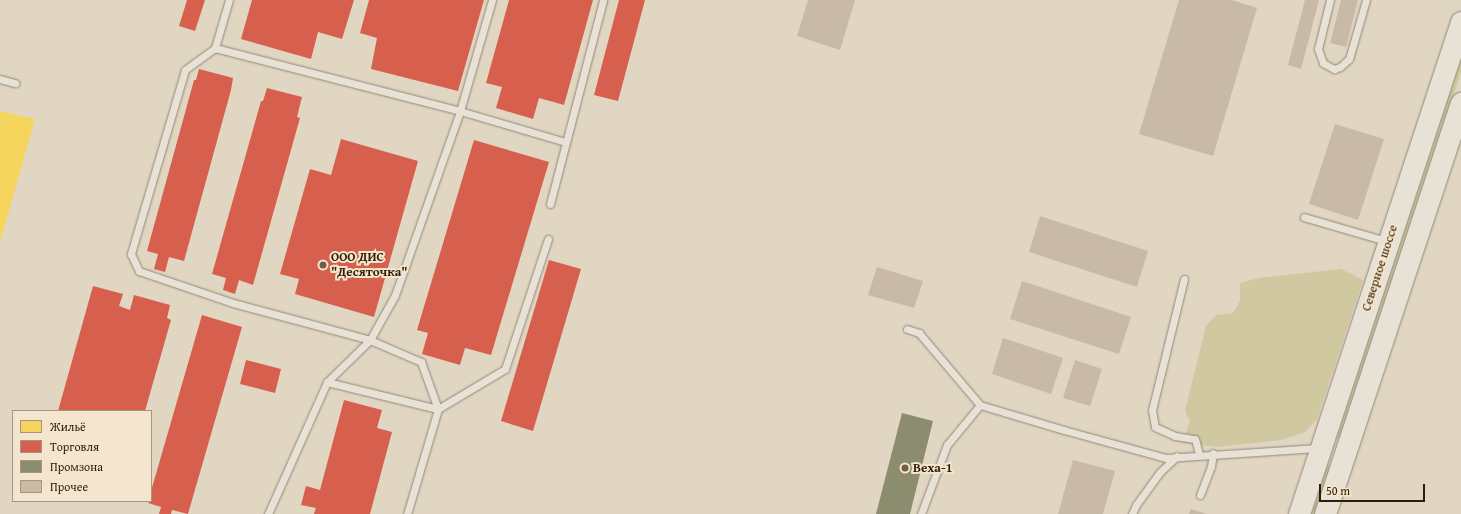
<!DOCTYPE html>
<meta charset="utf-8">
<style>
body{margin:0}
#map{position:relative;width:1461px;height:514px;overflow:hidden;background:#e1d6c1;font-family:"Gentium Book Plus",serif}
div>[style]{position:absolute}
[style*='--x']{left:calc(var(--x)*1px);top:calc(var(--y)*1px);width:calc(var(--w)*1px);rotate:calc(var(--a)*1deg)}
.green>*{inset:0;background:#cfc8a1}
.homes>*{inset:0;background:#f6d55c}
.shops>*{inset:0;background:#d6604d}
.industry>*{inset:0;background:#8c8c6e}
.building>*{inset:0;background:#c9b9a7}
.roads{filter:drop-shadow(0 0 1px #92887a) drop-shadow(0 0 1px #92887a)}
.lane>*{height:7px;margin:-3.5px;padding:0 3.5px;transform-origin:3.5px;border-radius:3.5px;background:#e7e1d6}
.secondary>*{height:21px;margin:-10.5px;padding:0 10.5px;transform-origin:10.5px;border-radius:10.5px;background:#e7e1d6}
.dots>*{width:11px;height:11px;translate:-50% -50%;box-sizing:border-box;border:2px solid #f4e6ce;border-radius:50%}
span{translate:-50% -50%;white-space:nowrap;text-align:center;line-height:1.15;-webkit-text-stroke:4px #f4e6ce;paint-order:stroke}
.poi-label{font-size:13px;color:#351b00;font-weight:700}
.left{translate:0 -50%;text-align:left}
.street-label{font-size:13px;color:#351b00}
.legend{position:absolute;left:12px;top:410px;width:140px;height:92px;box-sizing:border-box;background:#f4e6ce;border:1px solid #a8957c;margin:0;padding:5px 7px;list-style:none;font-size:12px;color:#351b00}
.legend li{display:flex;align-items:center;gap:8px;height:20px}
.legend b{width:20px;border:1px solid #a8957c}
.scale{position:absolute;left:1319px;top:484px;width:106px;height:18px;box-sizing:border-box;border:2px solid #351b00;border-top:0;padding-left:5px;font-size:12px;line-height:14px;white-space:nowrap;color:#351b00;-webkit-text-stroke:3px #f4e6ce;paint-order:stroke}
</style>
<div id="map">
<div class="green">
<i style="clip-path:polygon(1461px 45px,1461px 73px,1340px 437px,1335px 440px)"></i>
<i style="clip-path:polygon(1341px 269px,1363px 280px,1317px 419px,1305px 432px,1281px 440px,1217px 447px,1182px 443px,1190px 421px,1185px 411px,1206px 326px,1216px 315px,1233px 313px,1240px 301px,1240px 283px,1259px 278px)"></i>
<i style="clip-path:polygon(1327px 462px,1330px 467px,1315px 514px,1307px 514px)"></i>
</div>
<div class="homes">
<i style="clip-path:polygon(0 111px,35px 119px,0 242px)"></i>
</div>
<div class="shops">
<i style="clip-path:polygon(187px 0,205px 0,195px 31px,179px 26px)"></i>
<i style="clip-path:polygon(252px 0,354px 0,342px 39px,318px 32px,311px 59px,241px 39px)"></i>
<i style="clip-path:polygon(369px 0,484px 0,458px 91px,371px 69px,377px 38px,360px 33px)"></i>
<i style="clip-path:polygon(509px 0,593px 0,564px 105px,539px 98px,533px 119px,496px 108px,502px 87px,486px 83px)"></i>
<i style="clip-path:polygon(619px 0,645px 0,618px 101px,594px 95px)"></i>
<i style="clip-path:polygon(199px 69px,233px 78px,231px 90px,184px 261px,169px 257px,165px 272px,154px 269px,158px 254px,147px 251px,194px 80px,196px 80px)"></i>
<i style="clip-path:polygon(267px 88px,302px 97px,297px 117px,300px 118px,253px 285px,239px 280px,235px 294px,223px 290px,226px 278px,212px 274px,261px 101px,263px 101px)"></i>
<i style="clip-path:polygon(341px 139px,418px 161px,374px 317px,295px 294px,299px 279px,280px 274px,310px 169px,331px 175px)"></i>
<i style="clip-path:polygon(474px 140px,549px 162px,491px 355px,465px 348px,460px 365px,422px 354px,428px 333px,417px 330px)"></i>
<i style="clip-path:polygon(549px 260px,581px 269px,533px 431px,501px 421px)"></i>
<i style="clip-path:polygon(93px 286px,123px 294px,119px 306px,130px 310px,134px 295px,170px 305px,167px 318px,171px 320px,145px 411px,58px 411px)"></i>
<i style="clip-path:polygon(202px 315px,242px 327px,188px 514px,172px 510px,171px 514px,159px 514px,161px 507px,148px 503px,151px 501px,151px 491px)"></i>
<i style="clip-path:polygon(246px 360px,281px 369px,275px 393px,240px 384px)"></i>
<i style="clip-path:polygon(344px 400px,382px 410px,377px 428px,392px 432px,370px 514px,314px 514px,316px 508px,301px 505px,306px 486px,320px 490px)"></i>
</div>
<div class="industry">
<i style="clip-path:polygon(902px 413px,933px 421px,910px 514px,876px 514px)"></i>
</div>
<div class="building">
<i style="clip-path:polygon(808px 0,855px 0,840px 50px,797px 36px)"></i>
<i style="clip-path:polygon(1179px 0,1232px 0,1257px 8px,1213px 156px,1139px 134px)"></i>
<i style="clip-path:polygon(1305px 0,1319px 0,1301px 69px,1288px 65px)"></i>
<i style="clip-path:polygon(1341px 0,1358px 0,1346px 47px,1330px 43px)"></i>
<i style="clip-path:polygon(1335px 124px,1384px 139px,1358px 220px,1309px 204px)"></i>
<i style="clip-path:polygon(1040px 216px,1148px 251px,1137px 287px,1029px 252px)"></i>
<i style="clip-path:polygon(877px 267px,923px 281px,914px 308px,868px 295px)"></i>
<i style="clip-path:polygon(1022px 281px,1131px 317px,1119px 354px,1010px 319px)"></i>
<i style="clip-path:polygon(1003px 338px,1063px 358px,1051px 394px,992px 374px)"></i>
<i style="clip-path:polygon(1075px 360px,1102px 369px,1090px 406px,1063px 398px)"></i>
<i style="clip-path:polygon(1073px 460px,1115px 471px,1103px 514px,1058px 514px)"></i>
<i style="clip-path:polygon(1191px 509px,1207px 514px,1189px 514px)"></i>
</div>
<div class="roads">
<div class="lane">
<i style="--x:229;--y:0;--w:50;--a:106.3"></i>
<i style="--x:215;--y:48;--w:253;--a:14.4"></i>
<i style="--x:460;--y:111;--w:109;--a:16.4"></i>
<i style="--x:1330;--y:0;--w:50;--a:103.8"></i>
<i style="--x:1318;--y:49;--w:15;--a:70"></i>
<i style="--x:1323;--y:63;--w:13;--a:29"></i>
<i style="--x:1334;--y:69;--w:6;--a:-18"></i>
<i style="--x:1340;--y:67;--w:12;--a:-42"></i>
<i style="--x:1349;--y:59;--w:61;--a:-73.9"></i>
<i style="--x:215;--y:48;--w:37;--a:144"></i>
<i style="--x:185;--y:70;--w:192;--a:106.4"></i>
<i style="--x:131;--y:254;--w:19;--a:65"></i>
<i style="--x:139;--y:271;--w:99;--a:18.8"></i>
<i style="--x:233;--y:303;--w:142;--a:15.1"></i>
<i style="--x:370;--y:340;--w:56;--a:23.3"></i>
<i style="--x:421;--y:362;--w:50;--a:70.1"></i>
<i style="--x:438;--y:409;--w:78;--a:-30.8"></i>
<i style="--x:505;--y:369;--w:137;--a:-71.7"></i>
<i style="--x:0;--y:79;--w:16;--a:15"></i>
<i style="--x:550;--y:204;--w:211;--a:-75.4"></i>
<i style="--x:1304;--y:217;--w:85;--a:16.3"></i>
<i style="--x:1184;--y:279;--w:135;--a:103.7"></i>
<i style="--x:1152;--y:410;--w:17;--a:80"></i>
<i style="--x:1155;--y:427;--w:22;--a:24"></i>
<i style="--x:1175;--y:436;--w:20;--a:9"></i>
<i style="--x:1195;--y:439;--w:16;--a:75"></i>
<i style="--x:907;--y:329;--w:13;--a:18"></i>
<i style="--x:919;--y:333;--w:94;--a:49.7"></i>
<i style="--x:980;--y:405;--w:88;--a:16.6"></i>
<i style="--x:1064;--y:430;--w:106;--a:15.4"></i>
<i style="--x:1166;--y:458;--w:152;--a:-3.8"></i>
<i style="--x:327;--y:382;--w:114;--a:13.7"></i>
<i style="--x:438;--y:409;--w:109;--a:106.4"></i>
<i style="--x:1200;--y:495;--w:30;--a:-69"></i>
<i style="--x:1211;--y:467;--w:14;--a:-82"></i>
<i style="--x:268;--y:514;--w:145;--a:-65.9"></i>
<i style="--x:327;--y:382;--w:60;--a:-44.3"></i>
<i style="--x:370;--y:340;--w:51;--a:-60.9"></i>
<i style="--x:395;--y:295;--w:195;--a:-70.5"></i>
<i style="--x:460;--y:111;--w:116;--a:-73.9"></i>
<i style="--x:921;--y:514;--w:74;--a:-69.4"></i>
<i style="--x:947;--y:445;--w:52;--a:-50.5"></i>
<i style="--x:1132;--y:514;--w:10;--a:-66"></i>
<i style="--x:1136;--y:505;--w:41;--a:-54"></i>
<i style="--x:1160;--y:472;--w:23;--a:-43"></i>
</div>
<div class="secondary">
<i style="--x:1299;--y:514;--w:518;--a:-71.77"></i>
<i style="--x:1325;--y:514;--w:433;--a:-71.7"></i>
</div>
</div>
<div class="dots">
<i style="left:323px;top:265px;background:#715c44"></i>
<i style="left:905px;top:468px;background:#715c44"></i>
</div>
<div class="poi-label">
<span class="left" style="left:331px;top:265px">ООО ДИС<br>"Десяточка"</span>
<span class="left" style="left:913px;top:468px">Веха-1</span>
</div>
<div class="street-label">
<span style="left:1380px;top:268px;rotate:-72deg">Северное шоссе</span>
</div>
<ul class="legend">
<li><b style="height:11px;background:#f6d55c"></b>Жильё</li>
<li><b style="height:11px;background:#d6604d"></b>Торговля</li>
<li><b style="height:11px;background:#8c8c6e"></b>Промзона</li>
<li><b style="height:11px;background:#c9b9a7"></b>Прочее</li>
</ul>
<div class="scale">50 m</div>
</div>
